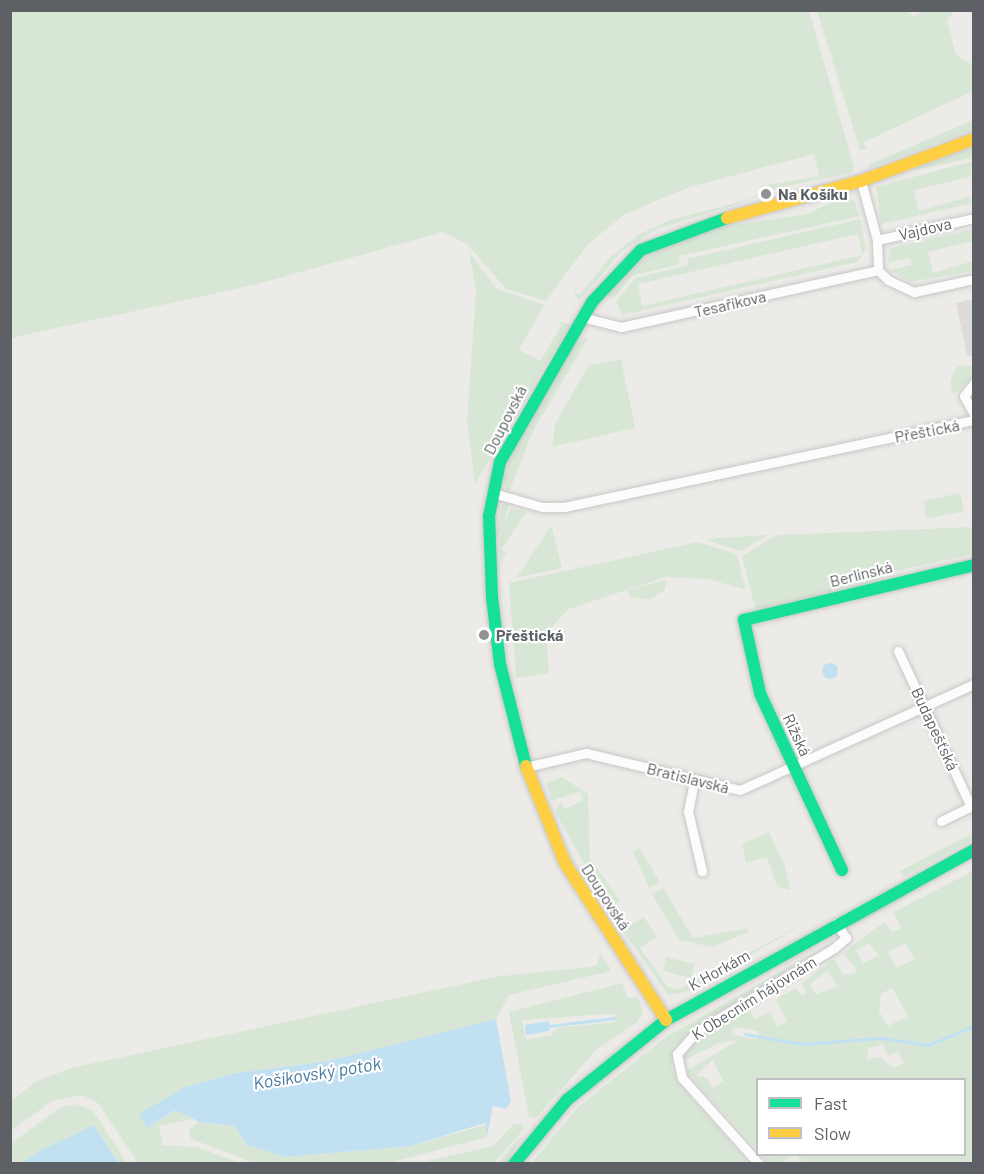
<!DOCTYPE html>
<meta charset="utf-8">
<style>
body{margin:0}
#map{position:relative;width:984px;height:1174px;overflow:hidden;background:#ecebe8;font-family:Barlow,sans-serif}
div>[style]{position:absolute}
[style*='--x']{left:calc(var(--x)*1px);top:calc(var(--y)*1px);width:calc(var(--w)*1px);rotate:calc(var(--a)*1deg)}
.education>*{inset:0;background:#dedbd8}
.green>*{inset:0;background:#d8e7d5}
.water>*{inset:0;background:#c1e1f2}
.round{border-radius:50%}
.stream>*{height:3px;margin:-1.5px;padding:0 1.5px;transform-origin:1.5px;border-radius:1.5px;background:#c1e1f2}
.roads{filter:drop-shadow(0 0 2px #c7c7c7) drop-shadow(0 0 2px #c7c7c7)}
.street>*{height:9px;margin:-4.5px;padding:0 4.5px;transform-origin:4.5px;border-radius:4.5px;background:#fcfcfc}
.fast>*{height:12px;margin:-6px;padding:0 6px;transform-origin:6px;border-radius:6px;background:#16e098}
.slow>*{height:12px;margin:-6px;padding:0 6px;transform-origin:6px;border-radius:6px;background:#ffcf43}
.dots>*{width:16px;height:16px;translate:-50% -50%;box-sizing:border-box;border:3px solid #fff;border-radius:50%}
span{translate:-50% -50%;white-space:nowrap;text-align:center;line-height:1.15;-webkit-text-stroke:4.5px #fff;paint-order:stroke}
.poi-label{font-size:16px;color:#5d6165;font-weight:700}
.left{translate:0 -50%;text-align:left}
.street-label{font-size:16px;color:#5d6165}
.water-label{font-size:18px;color:#497a9e;font-style:italic}
.frame{position:absolute;inset:0;border:12px solid #5d6165;pointer-events:none}
.legend{position:absolute;left:756px;top:1078px;width:210px;height:78px;box-sizing:border-box;background:#fff;border:2px solid #bec0c1;margin:0;padding:8px 10px;list-style:none;font-size:18px;color:#5d6165}
.legend li{display:flex;align-items:center;gap:12px;height:30px}
.legend b{width:30px;border:2px solid #bec0c1}
</style>
<div id="map">
<div class="education">
<i style="clip-path:polygon(973px 299px,974px 299px,973px 357px,967px 355px,956px 303px)"></i>
</div>
<div class="green">
<i style="clip-path:polygon(11px 10px,809px 11px,854px 167px,852px 173px,767px 190px,767px 192px,736px 205px,657px 229px,622px 251px,579px 301px,573px 291px,580px 295px,609px 258px,638px 235px,670px 220px,746px 200px,762px 193px,760px 186px,819px 176px,814px 154px,690px 187px,625px 214px,588px 244px,546px 301px,506px 289px,468px 245px,443px 232px,254px 285px,11px 338px)"></i>
<i style="clip-path:polygon(817px 11px,907px 11px,914px 17px,922px 11px,954px 11px,947px 20px,956px 55px,973px 65px,973px 91px,864px 142px,867px 149px,860px 150px)"></i>
<i style="clip-path:polygon(973px 120px,973px 130px,870px 168px,868px 165px)"></i>
<i style="clip-path:polygon(973px 147px,973px 158px,909px 171px)"></i>
<i style="clip-path:polygon(973px 161px,970px 177px,914px 190px,919px 211px,968px 197px,973px 203px,881px 224px,876px 187px)"></i>
<i style="clip-path:polygon(843px 197px,854px 201px,860px 216px,679px 256px,680px 264px,632px 276px,613px 299px,605px 294px,654px 249px,726px 226px,807px 214px)"></i>
<i style="clip-path:polygon(evenodd,860px 219px,866px 248px,858px 262px,622px 315px,616px 301px,635px 278px,688px 265px,687px 259px,860px 219px,858px 234px,862px 255px,642px 306px,638px 284px,858px 234px)"></i>
<i style="clip-path:polygon(973px 229px,973px 241px,928px 252px,933px 273px,973px 261px,973px 271px,909px 282px,890px 270px,912px 265px,910px 258px,888px 262px,891px 248px)"></i>
<i style="clip-path:polygon(469px 252px,497px 289px,544px 305px,519px 350px,540px 361px,562px 324px,555px 320px,570px 324px,475px 484px,467px 421px,476px 290px)"></i>
<i style="clip-path:polygon(588px 338px,533px 431px,509px 492px,503px 483px,511px 454px,575px 343px)"></i>
<i style="clip-path:polygon(621px 359px,635px 428px,552px 447px,555px 424px,589px 365px)"></i>
<i style="clip-path:polygon(966px 365px,973px 368px,973px 376px,953px 395px,950px 381px,957px 367px)"></i>
<i style="clip-path:polygon(960px 493px,964px 511px,927px 519px,923px 501px)"></i>
<i style="clip-path:polygon(502px 504px,509px 504px,503px 530px,495px 537px)"></i>
<i style="clip-path:polygon(511px 508px,527px 512px,501px 549px,507px 554px,501px 562px,499px 538px)"></i>
<i style="clip-path:polygon(552px 527px,562px 568px,516px 578px,550px 527px)"></i>
<i style="clip-path:polygon(973px 527px,973px 554px,891px 572px,879px 583px,756px 611px,742px 556px,776px 535px)"></i>
<i style="clip-path:polygon(768px 535px,740px 551px,706px 540px,718px 538px)"></i>
<i style="clip-path:polygon(698px 542px,737px 554px,746px 590px,708px 579px,666px 577px,569px 609px,546px 633px,549px 673px,516px 678px,509px 583px)"></i>
<i style="clip-path:polygon(667px 580px,665px 590px,649px 600px,631px 597px,627px 590px)"></i>
<i style="clip-path:polygon(562px 777px,588px 794px,590px 858px,620px 900px,610px 911px,555px 811px,561px 802px,565px 809px,583px 800px,580px 792px,551px 801px,547px 783px)"></i>
<i style="clip-path:polygon(769px 832px,785px 866px,790px 890px,777px 887px,767px 857px,746px 863px,742px 844px)"></i>
<i style="clip-path:polygon(973px 833px,973px 840px,903px 877px,900px 871px)"></i>
<i style="clip-path:polygon(639px 848px,660px 882px,649px 888px,633px 852px)"></i>
<i style="clip-path:polygon(evenodd,973px 871px,973px 1163px,803px 1163px,796px 1155px,964px 1154px,964px 1080px,758px 1080px,757px 1150px,686px 1071px,740px 1039px,717px 1044px,684px 1060px,683px 1053px,691px 1042px,748px 1006px,754px 1019px,770px 1012px,777px 1026px,787px 1022px,776px 999px,796px 988px,802px 996px,807px 992px,801px 984px,834px 959px,844px 975px,858px 972px,843px 953px,884px 922px,893px 932px,901px 928px,894px 912px,973px 871px,868px 943px,879px 955px,863px 963px,856px 951px,868px 943px,973px 871px,905px 943px,915px 959px,896px 968px,888px 952px,905px 943px,973px 871px,827px 971px,838px 986px,816px 994px,809px 985px,827px 971px,973px 871px,892px 988px,908px 1016px,888px 1026px,879px 1011px,881px 994px,892px 988px,973px 871px,733px 1027px,758px 1031px,757px 1039px,732px 1035px,733px 1027px,973px 871px,882px 1044px,888px 1056px,898px 1051px,904px 1063px,894px 1068px,880px 1057px,867px 1060px,869px 1048px,882px 1044px,973px 871px,713px 1060px,723px 1081px,712px 1088px,707px 1078px,696px 1075px,713px 1060px)"></i>
<i style="clip-path:polygon(663px 888px,693px 938px,748px 928px,749px 932px,712px 947px,679px 940px,652px 894px)"></i>
<i style="clip-path:polygon(903px 895px,905px 898px,853px 926px,855px 921px)"></i>
<i style="clip-path:polygon(618px 913px,627px 927px,644px 917px,657px 937px,640px 948px,667px 986px,678px 990px,813px 919px,686px 992px,668px 995px,614px 918px)"></i>
<i style="clip-path:polygon(832px 942px,690px 1031px,674px 1047px,672px 1069px,681px 1087px,749px 1163px,531px 1164px,577px 1108px,666px 1037px)"></i>
<i style="clip-path:polygon(601px 953px,611px 971px,509px 995px,496px 1019px,328px 1061px,236px 1073px,185px 1087px,147px 1128px,175px 1110px,197px 1118px,159px 1126px,163px 1145px,196px 1147px,241px 1163px,138px 1163px,98px 1103px,82px 1095px,52px 1101px,11px 1131px,11px 1101px,37px 1081px,71px 1068px,495px 977px,596px 966px)"></i>
<i style="clip-path:polygon(666px 957px,695px 964px,691px 978px,663px 971px)"></i>
<i style="clip-path:polygon(evenodd,622px 983px,628px 998px,638px 998px,643px 1013px,637px 1022px,596px 1050px,536px 1118px,529px 1117px,509px 1012px,622px 983px,608px 1014px,615px 1014px,615px 1022px,557px 1028px,551px 1035px,526px 1040px,522px 1020px,608px 1014px)"></i>
<i style="clip-path:polygon(77px 1104px,93px 1111px,127px 1163px,118px 1163px,94px 1125px,21px 1163px,11px 1163px,10px 1144px,61px 1107px)"></i>
<i style="clip-path:polygon(199px 1122px,235px 1126px,247px 1145px,286px 1157px,410px 1146px,485px 1125px,487px 1137px,389px 1163px,257px 1164px,191px 1139px,189px 1129px)"></i>
<i style="clip-path:polygon(514px 1124px,522px 1124px,524px 1129px,494px 1163px,419px 1163px,493px 1146px)"></i>
<i style="clip-path:polygon(523px 1136px,506px 1163px,498px 1163px,513px 1144px)"></i>
<i style="clip-path:polygon(761px 1155px,795px 1155px,779px 1164px,768px 1163px)"></i>
</div>
<div class="water">
<i class="round" style="left:822px;top:663px;width:16px;height:16px"></i>
<i style="clip-path:polygon(496px 1019px,511px 1101px,506px 1109px,493px 1106px,487px 1137px,485px 1123px,410px 1146px,286px 1157px,247px 1145px,235px 1126px,199px 1122px,175px 1110px,147px 1128px,139px 1114px,185px 1087px,236px 1073px,328px 1061px)"></i>
<i style="clip-path:polygon(549px 1021px,550px 1031px,526px 1035px,525px 1025px)"></i>
<i style="clip-path:polygon(94px 1125px,118px 1163px,21px 1163px,40px 1151px)"></i>
</div>
<div class="stream">
<i style="--x:548;--y:1026;--w:67;--a:-6.8"></i>
<i style="--x:745;--y:1034;--w:58;--a:10"></i>
<i style="--x:802;--y:1044;--w:79;--a:-4.3"></i>
<i style="--x:881;--y:1038;--w:48;--a:8.5"></i>
<i style="--x:928;--y:1045;--w:50;--a:-22.4"></i>
</div>
<div class="roads">
<div class="street">
<i style="--x:861;--y:181;--w:61;--a:74.8"></i>
<i style="--x:877;--y:240;--w:30;--a:88"></i>
<i style="--x:878;--y:270;--w:14;--a:45"></i>
<i style="--x:888;--y:280;--w:29;--a:25"></i>
<i style="--x:914;--y:292;--w:61;--a:-12.2"></i>
<i style="--x:877;--y:240;--w:99;--a:-12.8"></i>
<i style="--x:582;--y:317;--w:40;--a:14.4"></i>
<i style="--x:621;--y:327;--w:263;--a:-12.5"></i>
<i style="--x:974;--y:383;--w:16;--a:128"></i>
<i style="--x:964;--y:396;--w:21;--a:61"></i>
<i style="--x:493;--y:493;--w:51;--a:15.9"></i>
<i style="--x:542;--y:507;--w:22;--a:0"></i>
<i style="--x:564;--y:507;--w:419;--a:-12"></i>
<i style="--x:898;--y:651;--w:172;--a:64.9"></i>
<i style="--x:526;--y:767;--w:62;--a:-13.1"></i>
<i style="--x:586;--y:753;--w:158;--a:13.5"></i>
<i style="--x:740;--y:790;--w:257;--a:-24.4"></i>
<i style="--x:694;--y:781;--w:31;--a:101"></i>
<i style="--x:688;--y:811;--w:62;--a:76.9"></i>
<i style="--x:941;--y:821;--w:37;--a:-26"></i>
<i style="--x:759;--y:1164;--w:115;--a:-131.8"></i>
<i style="--x:682;--y:1078;--w:25;--a:-102"></i>
<i style="--x:677;--y:1054;--w:29;--a:-49"></i>
<i style="--x:696;--y:1032;--w:162;--a:-31.3"></i>
<i style="--x:834;--y:948;--w:16;--a:-40"></i>
<i style="--x:846;--y:938;--w:18;--a:-124"></i>
</div>
<div class="fast">
<i style="--x:526;--y:766;--w:105;--a:-104.3"></i>
<i style="--x:500;--y:664;--w:67;--a:-96.8"></i>
<i style="--x:492;--y:597;--w:81;--a:-92.1"></i>
<i style="--x:489;--y:516;--w:55;--a:-78.5"></i>
<i style="--x:500;--y:462;--w:185;--a:-60.1"></i>
<i style="--x:592;--y:302;--w:71;--a:-46.7"></i>
<i style="--x:641;--y:250;--w:92;--a:-20.4"></i>
<i style="--x:842;--y:870;--w:195;--a:-114.9"></i>
<i style="--x:760;--y:693;--w:75;--a:-102.4"></i>
<i style="--x:744;--y:620;--w:236;--a:-13.4"></i>
<i style="--x:514;--y:1164;--w:83;--a:-50.4"></i>
<i style="--x:567;--y:1100;--w:127;--a:-38.9"></i>
<i style="--x:666;--y:1020;--w:352;--a:-28.9"></i>
</div>
<div class="slow">
<i style="--x:727;--y:218;--w:139;--a:-15.4"></i>
<i style="--x:861;--y:181;--w:121;--a:-20.4"></i>
<i style="--x:526;--y:766;--w:105;--a:68.1"></i>
<i style="--x:565;--y:863;--w:187;--a:57.2"></i>
</div>
</div>
<div class="dots">
<i style="left:766px;top:194px;background:#8f9193"></i>
<i style="left:484px;top:635px;background:#8f9193"></i>
</div>
<div class="poi-label">
<span class="left" style="left:778px;top:194px">Na Košíku</span>
<span class="left" style="left:496px;top:635px">Přeštická</span>
</div>
<div class="street-label">
<span style="left:925px;top:229px;rotate:-13deg">Vajdova</span>
<span style="left:730px;top:304px;rotate:-13deg">Tesaříkova</span>
<span style="left:505px;top:420px;rotate:-63deg">Doupovská</span>
<span style="left:927px;top:431px;rotate:-11deg">Přeštická</span>
<span style="left:861px;top:574px;rotate:-14deg">Berlínská</span>
<span style="left:935px;top:729px;rotate:65deg">Budapešťská</span>
<span style="left:797px;top:735px;rotate:65deg">Rižská</span>
<span style="left:688px;top:778px;rotate:14deg">Bratislavská</span>
<span style="left:606px;top:897px;rotate:57deg">Doupovská</span>
<span style="left:719px;top:970px;rotate:-29deg">K Horkám</span>
<span style="left:754px;top:998px;rotate:-32deg">K Obecním hájovnám</span>
</div>
<div class="water-label">
<span style="left:317px;top:1073px;rotate:-9deg">Košíkovský potok</span>
</div>
<div class="frame"></div>
<ul class="legend">
<li><b style="height:8px;background:#16e098"></b>Fast</li>
<li><b style="height:8px;background:#ffcf43"></b>Slow</li>
</ul>
</div>
